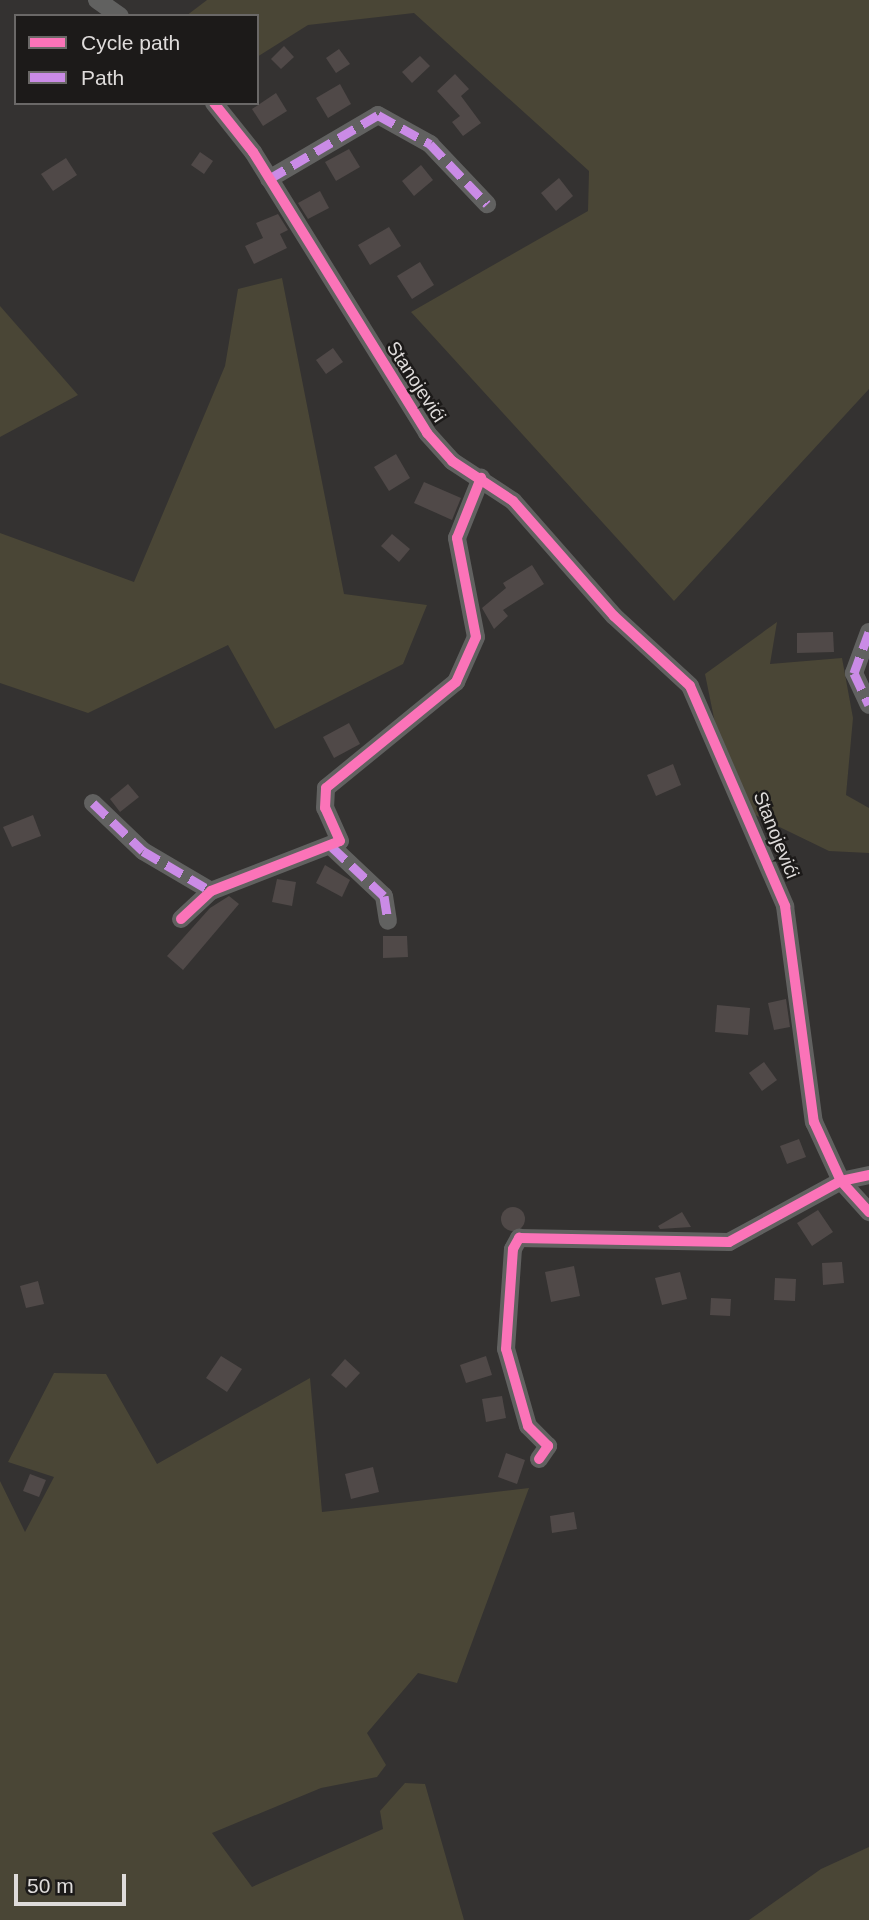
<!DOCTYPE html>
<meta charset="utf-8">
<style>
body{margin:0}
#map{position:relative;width:869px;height:1920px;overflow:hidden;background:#343231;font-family:Helvetica,sans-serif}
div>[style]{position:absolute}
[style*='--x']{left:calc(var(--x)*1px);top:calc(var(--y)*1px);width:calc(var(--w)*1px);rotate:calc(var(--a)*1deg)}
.green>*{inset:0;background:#4a4636}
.building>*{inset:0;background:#504948}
.round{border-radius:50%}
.minor>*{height:18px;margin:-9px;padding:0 9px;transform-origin:9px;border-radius:9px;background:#616160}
.quiet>*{height:9px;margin-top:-4.5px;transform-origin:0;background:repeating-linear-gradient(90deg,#ca8be6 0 18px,transparent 0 27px)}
.cycleway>*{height:10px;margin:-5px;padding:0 5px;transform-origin:5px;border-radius:5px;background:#fb73b8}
span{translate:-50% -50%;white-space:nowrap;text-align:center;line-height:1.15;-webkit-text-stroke:5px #1c1a19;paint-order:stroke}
.street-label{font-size:19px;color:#dfdcdb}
.legend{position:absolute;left:14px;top:14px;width:245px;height:91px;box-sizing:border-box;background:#1c1a19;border:2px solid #6a6867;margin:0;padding:9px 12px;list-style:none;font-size:21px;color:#dfdcdb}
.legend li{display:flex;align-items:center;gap:14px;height:35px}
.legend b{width:35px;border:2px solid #6a6867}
.scale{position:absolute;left:14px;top:1874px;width:112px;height:32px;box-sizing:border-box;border:4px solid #dfdcdb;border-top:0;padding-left:9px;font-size:21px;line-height:24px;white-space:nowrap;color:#dfdcdb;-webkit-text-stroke:5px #1c1a19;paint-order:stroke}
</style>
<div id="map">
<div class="green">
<i style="clip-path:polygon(207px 0,869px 0,869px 389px,674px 601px,411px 312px,588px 211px,589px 171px,414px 13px,308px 25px,257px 57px,257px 16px,186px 16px)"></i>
<i style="clip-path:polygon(282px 278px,344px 594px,427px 605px,403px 664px,275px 729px,228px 645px,88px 713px,0 683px,0 533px,134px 582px,225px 366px,238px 289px)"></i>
<i style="clip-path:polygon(0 306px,78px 395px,0 437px)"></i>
<i style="clip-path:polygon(777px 622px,770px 664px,842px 658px,853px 718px,846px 795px,869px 808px,869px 853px,829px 851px,753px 814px,717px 733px,705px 674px)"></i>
<i style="clip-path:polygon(54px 1373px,106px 1374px,157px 1464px,310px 1378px,322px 1512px,529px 1488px,457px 1683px,418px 1673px,367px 1733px,386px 1765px,377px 1777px,321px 1788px,212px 1833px,252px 1887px,383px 1829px,380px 1811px,405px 1783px,425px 1784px,464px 1920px,0 1920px,0 1481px,25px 1532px,54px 1477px,8px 1462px)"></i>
<i style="clip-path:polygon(869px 1847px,869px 1920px,749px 1920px,821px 1869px)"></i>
</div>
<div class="building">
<i style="clip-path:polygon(284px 46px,294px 57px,281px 69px,271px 59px)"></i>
<i style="clip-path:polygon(339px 49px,350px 64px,336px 73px,326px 58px)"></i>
<i style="clip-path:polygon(420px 56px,430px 66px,412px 83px,402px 72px)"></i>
<i style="clip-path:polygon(455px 74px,469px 89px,461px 96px,481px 123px,463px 136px,452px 122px,460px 116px,437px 91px)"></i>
<i style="clip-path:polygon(340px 84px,351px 104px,328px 118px,316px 98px)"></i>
<i style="clip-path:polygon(276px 93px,287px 111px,263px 126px,252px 109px)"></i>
<i style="clip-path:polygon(349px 149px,360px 167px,336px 181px,325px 162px)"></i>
<i style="clip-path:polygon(200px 152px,213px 161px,204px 174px,191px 165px)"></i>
<i style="clip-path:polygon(66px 158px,77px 175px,53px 191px,41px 174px)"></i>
<i style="clip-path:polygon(421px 165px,433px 180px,414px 196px,402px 181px)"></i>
<i style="clip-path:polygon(559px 178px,573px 196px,556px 211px,541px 193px)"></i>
<i style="clip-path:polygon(320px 191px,329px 208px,308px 219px,298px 203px)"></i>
<i style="clip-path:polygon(278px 214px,288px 230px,280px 234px,287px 248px,254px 264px,245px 246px,263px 238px,256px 223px)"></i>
<i style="clip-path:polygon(389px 227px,401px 246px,370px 265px,358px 245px)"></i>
<i style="clip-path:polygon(420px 262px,434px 285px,412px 299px,397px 276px)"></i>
<i style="clip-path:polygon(333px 348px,343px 362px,326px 374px,316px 360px)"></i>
<i style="clip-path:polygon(396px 454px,410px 478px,389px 491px,374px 467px)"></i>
<i style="clip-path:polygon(424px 482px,461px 498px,452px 520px,414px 503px)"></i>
<i style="clip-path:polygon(392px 534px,410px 549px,399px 562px,381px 546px)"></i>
<i style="clip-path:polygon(532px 565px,544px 584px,503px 610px,508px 616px,494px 629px,482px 608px,506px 588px,503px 583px)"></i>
<i style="clip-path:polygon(833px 632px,834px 652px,797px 653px,797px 633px)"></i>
<i style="clip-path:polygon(349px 723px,360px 744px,334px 758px,323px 737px)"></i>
<i style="clip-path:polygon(673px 764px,681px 785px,656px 796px,647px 775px)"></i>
<i style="clip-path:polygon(128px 784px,139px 797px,120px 812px,110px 799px)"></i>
<i style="clip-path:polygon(33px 815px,41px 836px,12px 847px,3px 827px)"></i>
<i style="clip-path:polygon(325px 865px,350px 880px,342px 897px,316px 883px)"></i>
<i style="clip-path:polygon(277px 879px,296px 882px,292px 906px,272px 902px)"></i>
<i style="clip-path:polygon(229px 896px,239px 904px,183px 970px,167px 956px,210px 908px)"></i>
<i style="clip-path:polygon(383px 936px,407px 936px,408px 957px,383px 958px)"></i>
<i style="clip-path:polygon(786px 999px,790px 1027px,774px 1030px,768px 1003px)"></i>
<i style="clip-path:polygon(717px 1005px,750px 1008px,748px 1035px,715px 1032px)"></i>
<i style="clip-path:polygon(764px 1062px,777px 1080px,762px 1091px,749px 1073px)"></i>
<i style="clip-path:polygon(799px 1139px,806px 1157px,787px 1164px,780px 1146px)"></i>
<i class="round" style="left:501px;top:1207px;width:24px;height:24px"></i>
<i style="clip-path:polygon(818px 1210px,833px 1232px,812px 1246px,797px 1223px)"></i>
<i style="clip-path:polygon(682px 1212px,691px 1227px,660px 1229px,658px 1226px)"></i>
<i style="clip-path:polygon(842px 1262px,844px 1283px,823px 1285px,822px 1263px)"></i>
<i style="clip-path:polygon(574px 1266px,580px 1296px,551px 1302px,545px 1272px)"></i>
<i style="clip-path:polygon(680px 1272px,687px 1299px,662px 1305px,655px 1278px)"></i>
<i style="clip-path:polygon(775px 1278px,796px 1279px,795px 1301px,774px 1300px)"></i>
<i style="clip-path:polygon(38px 1281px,44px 1304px,26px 1308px,20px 1286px)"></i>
<i style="clip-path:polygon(711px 1298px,731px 1299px,730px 1316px,710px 1315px)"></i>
<i style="clip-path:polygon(221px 1356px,242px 1369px,227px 1392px,206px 1378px)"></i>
<i style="clip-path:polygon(486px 1356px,492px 1375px,466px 1383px,460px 1365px)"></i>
<i style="clip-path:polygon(345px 1359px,360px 1373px,346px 1388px,331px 1375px)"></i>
<i style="clip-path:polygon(502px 1396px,506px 1418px,486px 1422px,482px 1399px)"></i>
<i style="clip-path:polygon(506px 1453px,525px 1460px,517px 1484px,498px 1477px)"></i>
<i style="clip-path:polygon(373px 1467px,379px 1492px,351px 1499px,345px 1474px)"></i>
<i style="clip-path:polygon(30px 1474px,46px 1480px,39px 1497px,23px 1491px)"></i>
<i style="clip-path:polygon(574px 1512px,577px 1529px,552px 1533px,550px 1516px)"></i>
</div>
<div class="minor">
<i style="--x:97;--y:0;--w:28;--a:35"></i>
<i style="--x:214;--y:103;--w:63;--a:51.5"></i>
<i style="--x:253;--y:152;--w:331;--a:58.2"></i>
<i style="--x:427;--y:433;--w:38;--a:48"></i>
<i style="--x:452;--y:461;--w:73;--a:33.3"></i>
<i style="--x:513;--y:501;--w:153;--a:48.7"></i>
<i style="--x:614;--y:616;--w:103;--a:42.6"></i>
<i style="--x:690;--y:686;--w:240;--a:66.6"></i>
<i style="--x:785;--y:906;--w:218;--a:82.4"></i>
<i style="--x:814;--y:1122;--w:65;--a:65.4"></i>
<i style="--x:841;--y:1181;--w:42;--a:47.9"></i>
<i style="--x:269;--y:179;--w:126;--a:-30.4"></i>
<i style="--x:378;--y:115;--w:60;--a:29.1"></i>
<i style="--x:430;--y:144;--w:83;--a:46.5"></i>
<i style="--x:869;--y:632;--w:44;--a:110.1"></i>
<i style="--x:854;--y:673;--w:35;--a:65"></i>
<i style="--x:93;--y:803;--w:69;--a:43.8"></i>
<i style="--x:143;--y:851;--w:79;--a:30.5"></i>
<i style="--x:332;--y:847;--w:71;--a:43.3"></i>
<i style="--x:384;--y:896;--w:25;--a:81"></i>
<i style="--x:181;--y:919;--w:41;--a:-43"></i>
<i style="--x:211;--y:891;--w:138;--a:-21.2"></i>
<i style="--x:340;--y:841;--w:36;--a:-114"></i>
<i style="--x:325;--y:808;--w:20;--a:-87"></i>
<i style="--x:326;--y:788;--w:168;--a:-39.2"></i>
<i style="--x:456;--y:682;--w:49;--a:-66"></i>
<i style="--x:476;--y:637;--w:101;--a:-100.9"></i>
<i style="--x:457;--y:538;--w:65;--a:-68.2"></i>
<i style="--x:539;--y:1459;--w:16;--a:-55"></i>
<i style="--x:548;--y:1446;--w:28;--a:-135"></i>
<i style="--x:528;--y:1426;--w:80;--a:-105.9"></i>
<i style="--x:506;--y:1349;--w:100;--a:-86"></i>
<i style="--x:513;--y:1249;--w:13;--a:-61"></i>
<i style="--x:519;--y:1238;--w:210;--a:1.1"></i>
<i style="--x:729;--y:1242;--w:128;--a:-28.6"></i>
<i style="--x:841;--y:1181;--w:29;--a:-12"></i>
</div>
<div class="quiet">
<i style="--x:269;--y:179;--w:126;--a:-30.4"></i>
<i style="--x:378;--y:115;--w:60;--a:29.1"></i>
<i style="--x:430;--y:144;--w:83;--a:46.5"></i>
<i style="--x:869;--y:632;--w:44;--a:110.1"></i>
<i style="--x:854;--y:673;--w:35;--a:65"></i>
<i style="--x:93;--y:803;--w:69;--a:43.8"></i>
<i style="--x:143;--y:851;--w:79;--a:30.5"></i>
<i style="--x:332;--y:847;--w:71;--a:43.3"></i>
<i style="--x:384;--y:896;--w:25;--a:81"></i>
</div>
<div class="cycleway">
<i style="--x:214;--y:103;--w:63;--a:51.5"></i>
<i style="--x:253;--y:152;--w:331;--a:58.2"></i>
<i style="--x:427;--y:433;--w:38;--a:48"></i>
<i style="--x:452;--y:461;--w:73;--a:33.3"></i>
<i style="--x:513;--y:501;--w:153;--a:48.7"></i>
<i style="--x:614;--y:616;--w:103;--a:42.6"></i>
<i style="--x:690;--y:686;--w:240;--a:66.6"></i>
<i style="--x:785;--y:906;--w:218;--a:82.4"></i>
<i style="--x:814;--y:1122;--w:65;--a:65.4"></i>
<i style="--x:841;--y:1181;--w:42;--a:47.9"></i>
<i style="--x:181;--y:919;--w:41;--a:-43"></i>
<i style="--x:211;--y:891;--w:138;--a:-21.2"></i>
<i style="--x:340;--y:841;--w:36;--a:-114"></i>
<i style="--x:325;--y:808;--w:20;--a:-87"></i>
<i style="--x:326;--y:788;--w:168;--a:-39.2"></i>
<i style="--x:456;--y:682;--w:49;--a:-66"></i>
<i style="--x:476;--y:637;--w:101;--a:-100.9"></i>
<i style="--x:457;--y:538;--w:65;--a:-68.2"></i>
<i style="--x:539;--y:1459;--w:16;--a:-55"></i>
<i style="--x:548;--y:1446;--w:28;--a:-135"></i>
<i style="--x:528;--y:1426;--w:80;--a:-105.9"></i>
<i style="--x:506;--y:1349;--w:100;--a:-86"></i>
<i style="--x:513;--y:1249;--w:13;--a:-61"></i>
<i style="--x:519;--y:1238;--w:210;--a:1.1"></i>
<i style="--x:729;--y:1242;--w:128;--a:-28.6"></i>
<i style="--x:841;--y:1181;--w:29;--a:-12"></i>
</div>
<div class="street-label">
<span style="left:416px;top:382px;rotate:57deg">Stanojevići</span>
<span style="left:776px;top:835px;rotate:68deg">Stanojevići</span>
</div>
<ul class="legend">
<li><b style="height:9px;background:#fb73b8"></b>Cycle path</li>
<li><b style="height:9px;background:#ca8be6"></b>Path</li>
</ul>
<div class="scale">50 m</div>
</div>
